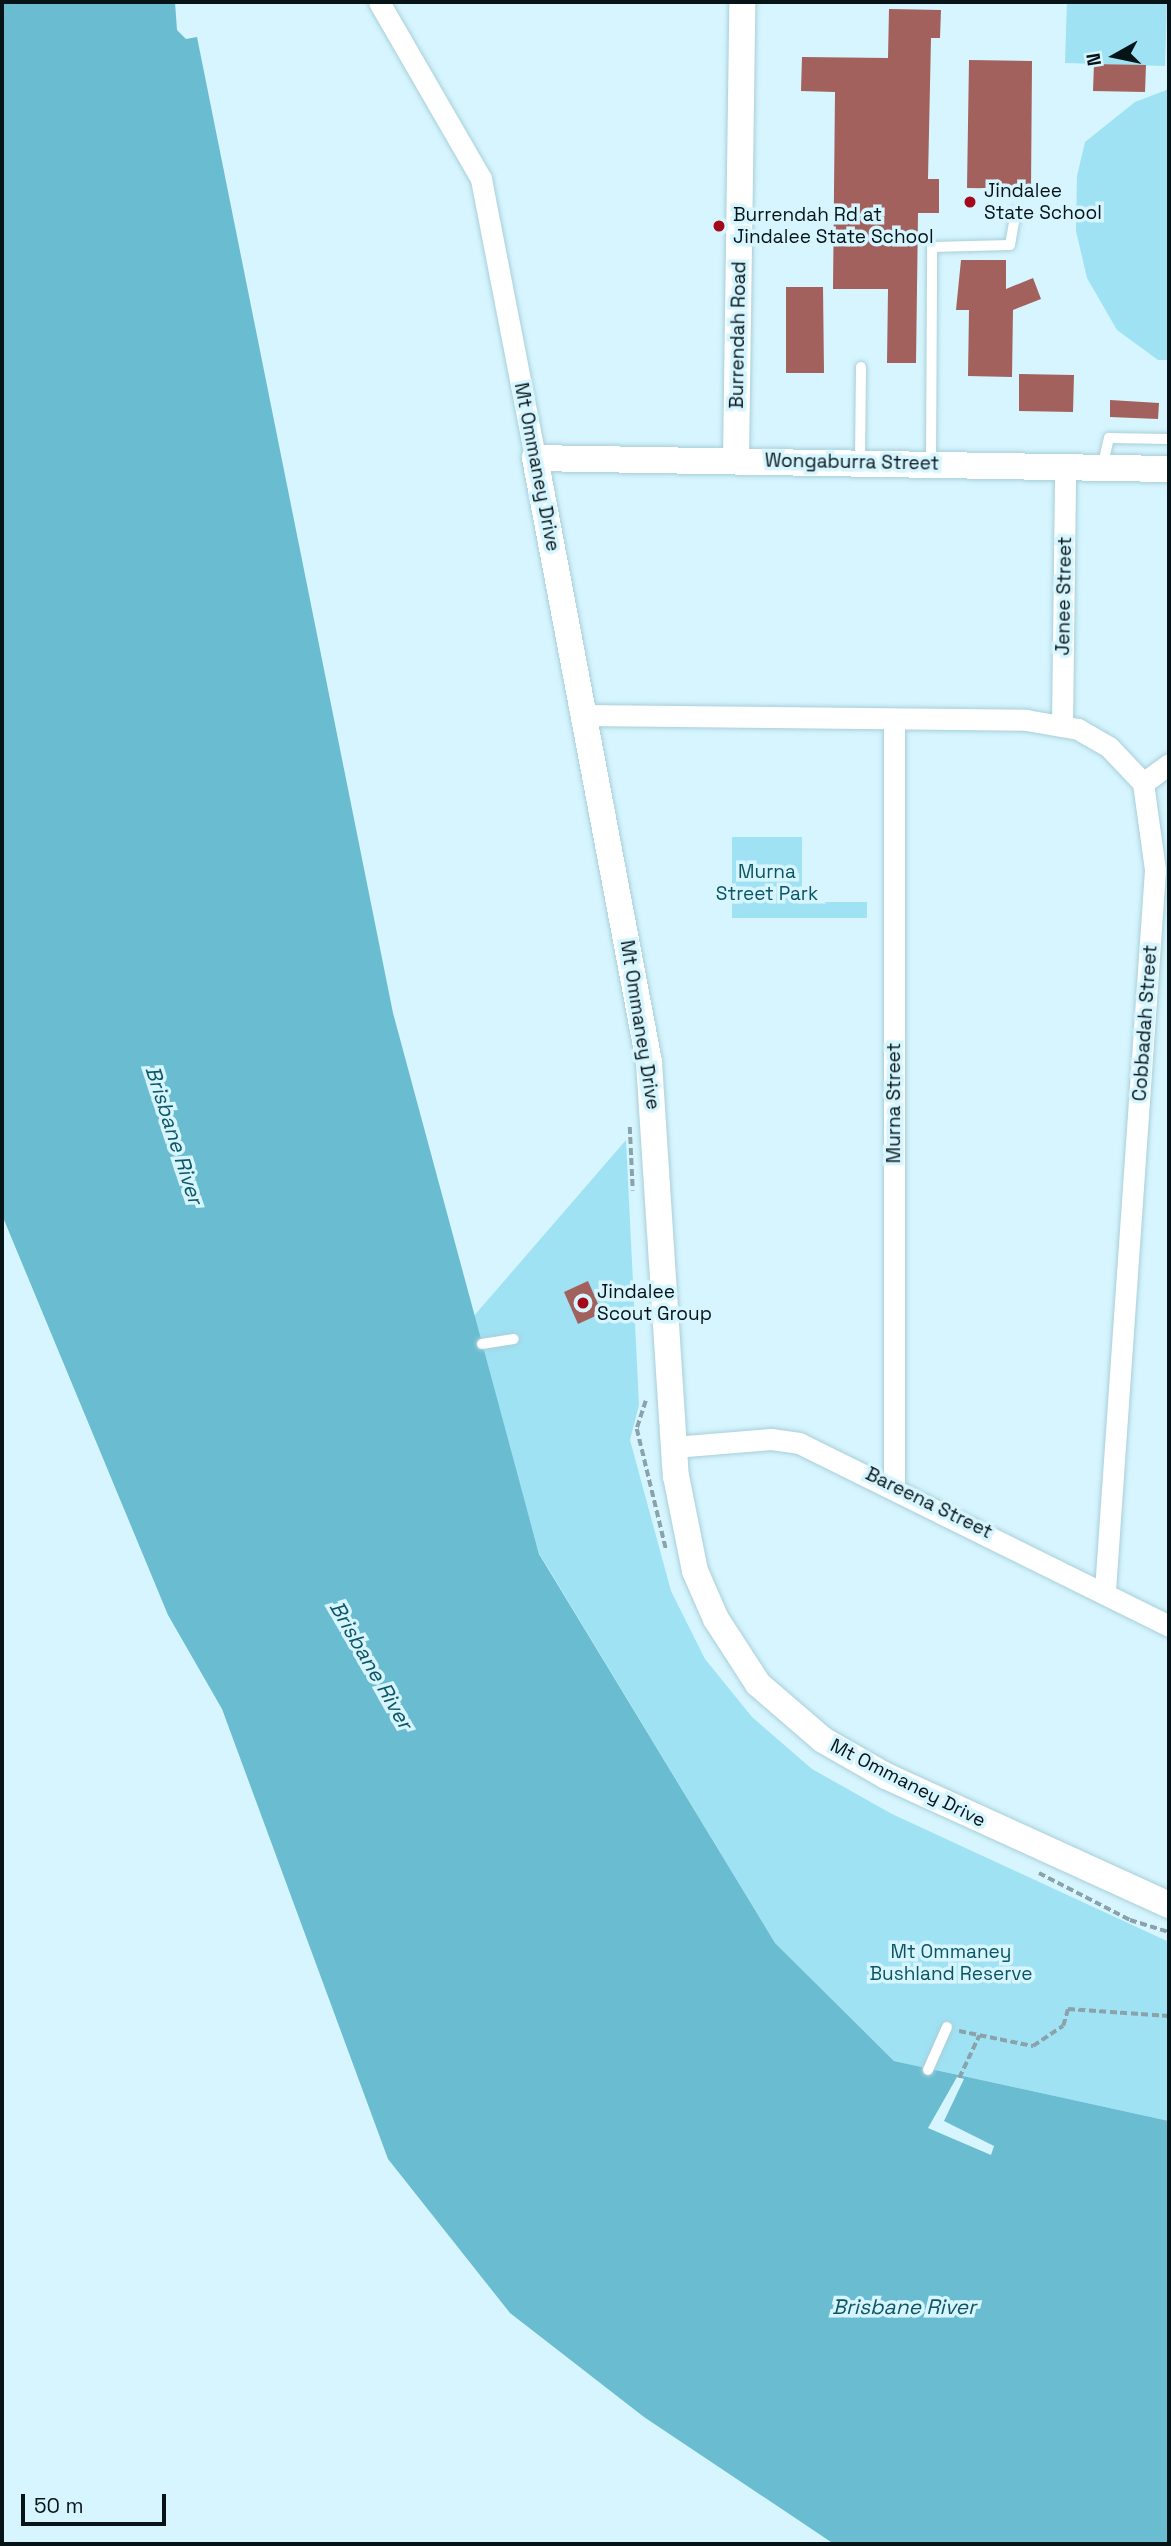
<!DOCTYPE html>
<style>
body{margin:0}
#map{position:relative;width:1171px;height:2546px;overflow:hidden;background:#d6f5fe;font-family:"Space Grotesk",sans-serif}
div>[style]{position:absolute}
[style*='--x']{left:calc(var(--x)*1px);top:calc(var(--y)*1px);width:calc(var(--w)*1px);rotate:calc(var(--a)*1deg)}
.green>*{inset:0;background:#9fe2f3}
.water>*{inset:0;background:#6abcd1}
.pier>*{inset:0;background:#d6f5fe}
.building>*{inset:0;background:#a2615c}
.path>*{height:3.5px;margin-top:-1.75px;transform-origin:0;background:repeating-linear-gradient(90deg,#8aa2a9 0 7px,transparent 0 10.5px)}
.roads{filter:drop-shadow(0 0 2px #a8cfd9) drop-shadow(0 0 2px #a8cfd9)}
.service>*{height:10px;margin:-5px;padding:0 5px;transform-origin:5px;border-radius:5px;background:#fff}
.minor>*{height:21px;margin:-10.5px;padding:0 10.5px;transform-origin:10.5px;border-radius:10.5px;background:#fff}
.tertiary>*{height:26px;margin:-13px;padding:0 13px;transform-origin:13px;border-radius:13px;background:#fff}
.dots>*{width:19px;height:19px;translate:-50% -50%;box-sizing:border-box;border:4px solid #d6f5fe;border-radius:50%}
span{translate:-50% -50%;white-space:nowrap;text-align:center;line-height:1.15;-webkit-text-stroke:7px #d6f5fe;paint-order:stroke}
.poi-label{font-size:19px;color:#061418}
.left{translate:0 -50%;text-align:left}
.street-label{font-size:19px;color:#061418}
.park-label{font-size:19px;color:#0a5463}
.water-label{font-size:21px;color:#0e5664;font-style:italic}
.frame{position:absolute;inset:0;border:4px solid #061418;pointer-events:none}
.north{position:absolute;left:1080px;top:21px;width:70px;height:70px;-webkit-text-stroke:5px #d6f5fe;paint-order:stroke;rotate:261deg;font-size:19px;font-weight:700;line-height:28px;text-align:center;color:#061418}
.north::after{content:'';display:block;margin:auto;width:24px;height:32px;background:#061418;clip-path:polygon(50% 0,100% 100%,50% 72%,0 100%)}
.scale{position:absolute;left:21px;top:2494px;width:145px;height:32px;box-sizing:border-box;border:4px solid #061418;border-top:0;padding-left:9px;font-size:21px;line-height:24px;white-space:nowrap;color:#061418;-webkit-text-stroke:5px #d6f5fe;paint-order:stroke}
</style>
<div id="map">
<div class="green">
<i style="clip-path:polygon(1067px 2px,1167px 2px,1165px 66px,1065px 63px)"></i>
<i style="clip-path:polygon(1169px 89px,1169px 360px,1158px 360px,1117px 330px,1087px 278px,1076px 231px,1077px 176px,1085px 142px,1135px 102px)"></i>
<i style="clip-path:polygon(732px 837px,802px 837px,802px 902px,867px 902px,867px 918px,732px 918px)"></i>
<i style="clip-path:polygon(626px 1140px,639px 1405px,630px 1440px,671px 1591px,705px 1659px,752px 1717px,812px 1769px,892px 1814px,1169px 1942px,1169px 2121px,894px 2061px,775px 1943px,539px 1553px,473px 1317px)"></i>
</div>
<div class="water">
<i style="clip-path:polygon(2px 2px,175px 2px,177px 30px,186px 39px,197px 37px,393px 1013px,539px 1554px,775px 1943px,894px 2061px,1169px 2121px,1169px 2544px,834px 2544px,644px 2417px,510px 2313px,388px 2159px,222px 1709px,168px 1615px,2px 1215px)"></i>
</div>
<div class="pier">
<i style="clip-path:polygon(957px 2077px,964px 2079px,944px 2121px,994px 2146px,991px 2155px,928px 2128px)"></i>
</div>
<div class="building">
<i style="clip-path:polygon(889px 9px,941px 10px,940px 38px,931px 38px,928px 179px,939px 179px,939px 213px,918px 213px,916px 363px,887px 363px,888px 289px,833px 289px,835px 92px,801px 91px,802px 57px,888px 58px)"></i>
<i style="clip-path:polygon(969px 60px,1032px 61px,1031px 189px,967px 188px)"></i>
<i style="clip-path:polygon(1094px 64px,1146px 65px,1145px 92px,1093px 91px)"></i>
<i style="clip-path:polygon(961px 260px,1006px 260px,1006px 289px,1033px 278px,1041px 299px,1013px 310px,1012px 377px,968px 376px,969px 310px,956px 310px)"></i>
<i style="clip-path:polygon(786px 287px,823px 287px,824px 373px,786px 373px)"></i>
<i style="clip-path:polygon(1019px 374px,1074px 375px,1073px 412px,1019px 411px)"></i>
<i style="clip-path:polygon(1110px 400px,1159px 403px,1158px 419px,1110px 417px)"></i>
<i style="clip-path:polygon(588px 1281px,602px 1313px,578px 1324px,564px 1292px)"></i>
</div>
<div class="path">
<i style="--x:630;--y:1127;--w:64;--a:87.3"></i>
<i style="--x:646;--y:1401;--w:29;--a:108"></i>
<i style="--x:637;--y:1429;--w:123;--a:76.4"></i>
<i style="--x:1039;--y:1873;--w:102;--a:27.3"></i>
<i style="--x:1130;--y:1920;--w:41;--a:17.1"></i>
<i style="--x:959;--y:2031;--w:76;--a:11.5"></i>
<i style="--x:1033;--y:2046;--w:36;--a:-34"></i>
<i style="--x:1063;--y:2026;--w:18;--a:-74"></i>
<i style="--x:1068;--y:2009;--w:101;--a:4"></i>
<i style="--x:959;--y:2078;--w:47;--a:-64.5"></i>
</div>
<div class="roads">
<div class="service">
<i style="--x:860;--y:462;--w:95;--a:-89.4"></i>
<i style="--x:931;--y:464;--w:217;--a:-89.7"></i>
<i style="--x:932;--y:247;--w:78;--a:-1.5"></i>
<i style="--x:1010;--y:245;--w:34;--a:-80"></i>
<i style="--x:1102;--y:468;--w:31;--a:-77"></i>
<i style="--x:1109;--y:438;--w:60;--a:1"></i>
<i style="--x:482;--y:1344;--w:32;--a:-9"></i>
<i style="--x:928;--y:2070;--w:47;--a:-66.2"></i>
</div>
<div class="minor">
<i style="--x:379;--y:2;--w:204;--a:60"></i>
<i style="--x:481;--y:179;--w:284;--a:79"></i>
<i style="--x:584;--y:715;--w:442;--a:0.6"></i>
<i style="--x:1026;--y:720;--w:53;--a:9.8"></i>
<i style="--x:1078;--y:729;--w:36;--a:30"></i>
<i style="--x:1109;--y:747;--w:50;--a:46.6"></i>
<i style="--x:1143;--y:783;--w:88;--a:82.1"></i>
<i style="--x:1155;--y:870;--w:723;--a:93.97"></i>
<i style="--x:894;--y:720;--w:767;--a:90"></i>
<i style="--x:1062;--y:726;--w:259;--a:-89.3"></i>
<i style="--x:1143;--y:783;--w:32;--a:-36"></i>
<i style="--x:674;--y:1447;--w:97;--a:-4.7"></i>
<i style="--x:771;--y:1439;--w:28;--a:8"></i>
<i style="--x:799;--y:1443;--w:413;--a:26.3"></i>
</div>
<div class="tertiary">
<i style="--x:736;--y:459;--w:457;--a:-89.2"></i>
<i style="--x:1169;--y:469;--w:634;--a:-179.01"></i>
<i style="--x:535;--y:458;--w:615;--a:79.31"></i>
<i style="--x:649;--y:1062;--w:415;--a:86.3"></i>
<i style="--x:676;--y:1476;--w:97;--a:78.7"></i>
<i style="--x:695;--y:1571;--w:52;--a:66.4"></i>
<i style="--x:716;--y:1619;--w:77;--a:57.1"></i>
<i style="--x:758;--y:1684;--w:86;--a:40.7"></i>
<i style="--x:823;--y:1740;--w:73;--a:29.7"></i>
<i style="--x:886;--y:1776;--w:311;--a:24.5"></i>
</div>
</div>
<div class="dots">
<i style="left:970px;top:202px;background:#a3081b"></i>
<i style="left:719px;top:226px;background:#a3081b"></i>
<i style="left:583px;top:1303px;background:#a3081b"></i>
</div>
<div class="poi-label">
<span class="left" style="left:984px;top:202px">Jindalee<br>State School</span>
<span class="left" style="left:733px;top:226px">Burrendah Rd at<br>Jindalee State School</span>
<span class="left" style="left:597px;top:1303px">Jindalee<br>Scout Group</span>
</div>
<div class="street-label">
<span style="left:738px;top:335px;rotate:-89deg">Burrendah Road</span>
<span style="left:852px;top:462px;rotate:1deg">Wongaburra Street</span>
<span style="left:537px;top:467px;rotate:79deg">Mt Ommaney Drive</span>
<span style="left:1064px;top:596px;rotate:-89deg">Jenee Street</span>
<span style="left:1145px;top:1023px;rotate:-86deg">Cobbadah Street</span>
<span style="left:640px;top:1025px;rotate:81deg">Mt Ommaney Drive</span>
<span style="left:894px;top:1103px;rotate:-90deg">Murna Street</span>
<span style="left:929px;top:1503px;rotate:26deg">Bareena Street</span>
<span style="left:908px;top:1783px;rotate:27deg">Mt Ommaney Drive</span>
</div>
<div class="park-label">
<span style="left:767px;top:883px">Murna<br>Street Park</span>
<span style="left:951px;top:1963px">Mt Ommaney<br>Bushland Reserve</span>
</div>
<div class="water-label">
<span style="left:174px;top:1135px;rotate:72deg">Brisbane River</span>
<span style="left:371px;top:1665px;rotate:60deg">Brisbane River</span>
<span style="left:904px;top:2307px">Brisbane River</span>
</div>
<div class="frame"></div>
<div class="north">N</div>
<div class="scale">50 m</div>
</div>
